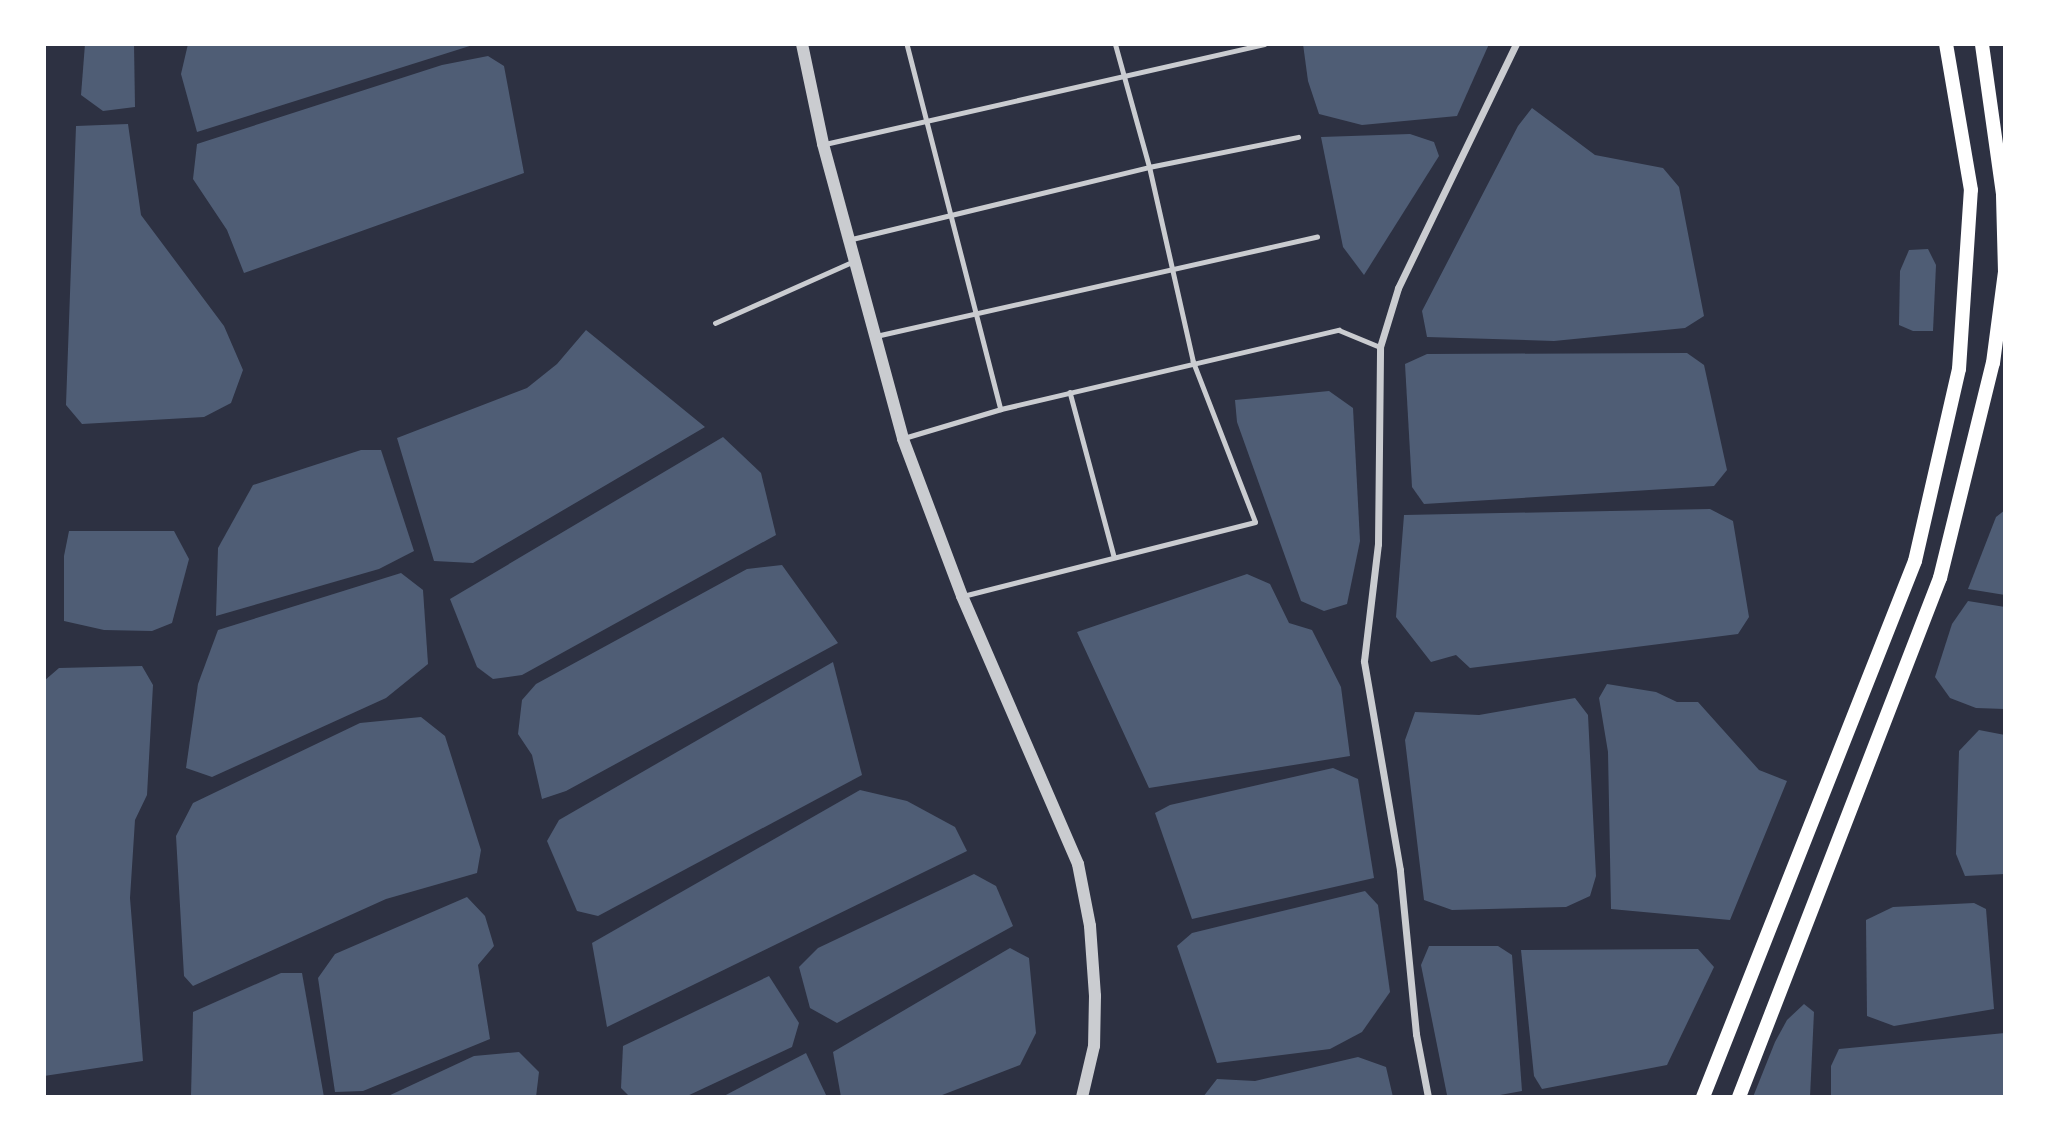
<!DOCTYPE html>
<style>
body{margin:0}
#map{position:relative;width:2049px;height:1141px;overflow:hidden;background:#2d3142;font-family:Karla,sans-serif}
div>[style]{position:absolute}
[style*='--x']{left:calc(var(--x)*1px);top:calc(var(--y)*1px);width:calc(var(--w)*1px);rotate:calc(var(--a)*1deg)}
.water>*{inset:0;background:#4f5d75}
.service>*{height:4.5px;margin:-2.25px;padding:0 2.25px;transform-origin:2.25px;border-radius:2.25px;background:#caccd0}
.minor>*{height:7px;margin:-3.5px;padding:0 3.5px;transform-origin:3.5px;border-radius:3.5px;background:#caccd0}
.tertiary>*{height:12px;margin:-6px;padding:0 6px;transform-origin:6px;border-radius:6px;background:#caccd0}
.primary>*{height:14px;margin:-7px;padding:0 7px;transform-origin:7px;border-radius:7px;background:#fff}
span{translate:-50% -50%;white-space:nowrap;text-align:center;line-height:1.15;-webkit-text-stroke:6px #fff;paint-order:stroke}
.frame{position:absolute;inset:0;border:46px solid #fff;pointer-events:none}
</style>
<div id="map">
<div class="water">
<i style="clip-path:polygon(85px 44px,134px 44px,135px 107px,103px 111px,81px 95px)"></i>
<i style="clip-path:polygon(188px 44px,476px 44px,197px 132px,181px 74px)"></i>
<i style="clip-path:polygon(1303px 44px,1489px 44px,1457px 116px,1362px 125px,1319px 114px,1308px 81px)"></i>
<i style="clip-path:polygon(488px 56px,504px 66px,524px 173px,244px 273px,227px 230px,193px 179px,197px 144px,442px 65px)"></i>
<i style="clip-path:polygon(1532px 108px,1595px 155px,1663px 168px,1679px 187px,1704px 316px,1685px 328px,1554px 341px,1427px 337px,1422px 311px,1518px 126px)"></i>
<i style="clip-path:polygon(128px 124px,141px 215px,224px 326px,243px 370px,231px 403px,204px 417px,82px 424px,66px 405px,76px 126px)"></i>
<i style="clip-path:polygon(1410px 134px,1434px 142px,1439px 156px,1364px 275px,1343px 247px,1321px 137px)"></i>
<i style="clip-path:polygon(1928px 249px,1936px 265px,1933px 331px,1913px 331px,1899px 325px,1900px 271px,1909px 250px)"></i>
<i style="clip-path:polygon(586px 330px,705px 427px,473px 563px,434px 561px,397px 438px,527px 388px,557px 364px)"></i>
<i style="clip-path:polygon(1687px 353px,1704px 365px,1727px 470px,1714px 486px,1424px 504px,1412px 487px,1405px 364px,1427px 354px)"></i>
<i style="clip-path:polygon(1329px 391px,1353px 408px,1360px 541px,1347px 604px,1324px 611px,1301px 601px,1237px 422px,1235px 400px)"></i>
<i style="clip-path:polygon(723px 437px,761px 473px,776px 535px,522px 675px,493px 679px,477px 667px,450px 599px)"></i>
<i style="clip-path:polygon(361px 450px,381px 450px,414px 551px,379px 569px,216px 616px,218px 548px,253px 485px)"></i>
<i style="clip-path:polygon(1710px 509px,1733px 521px,1749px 617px,1738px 634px,1470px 668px,1456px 655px,1431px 662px,1396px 617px,1404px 515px)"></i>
<i style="clip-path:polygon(2005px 510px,2005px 595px,1968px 589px,1996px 517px)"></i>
<i style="clip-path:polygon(69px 531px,174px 531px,189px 559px,172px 623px,152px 631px,104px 630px,64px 621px,64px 556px)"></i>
<i style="clip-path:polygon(782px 565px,838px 643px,566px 791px,542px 799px,532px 755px,518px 734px,522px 700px,536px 684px,747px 569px)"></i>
<i style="clip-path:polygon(401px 573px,423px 590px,428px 664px,386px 698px,212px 777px,186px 768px,198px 684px,218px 630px)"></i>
<i style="clip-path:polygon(1247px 574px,1270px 584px,1289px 623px,1312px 630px,1341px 687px,1350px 756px,1149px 788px,1077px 632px)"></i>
<i style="clip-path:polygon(1968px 601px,2005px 607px,2005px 709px,1976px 708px,1950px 698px,1935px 677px,1952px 624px)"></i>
<i style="clip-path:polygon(833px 662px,862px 775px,598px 916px,577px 911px,547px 841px,559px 820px)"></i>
<i style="clip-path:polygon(142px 666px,153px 685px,147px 795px,135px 820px,130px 898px,143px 1061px,44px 1076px,44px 681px,59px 668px)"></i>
<i style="clip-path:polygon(1607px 684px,1656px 692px,1677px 702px,1698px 702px,1759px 770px,1787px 781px,1730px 920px,1611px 909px,1608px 752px,1599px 698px)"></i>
<i style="clip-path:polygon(1575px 698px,1588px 715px,1596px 876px,1590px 896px,1566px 907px,1452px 910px,1424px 900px,1405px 740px,1415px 712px,1479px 715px)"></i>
<i style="clip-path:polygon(421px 717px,445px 736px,481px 850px,477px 873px,386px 899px,193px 986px,184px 976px,176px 836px,193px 803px,360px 723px)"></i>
<i style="clip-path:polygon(1979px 730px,2005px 735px,2005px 874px,1965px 876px,1956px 854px,1959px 751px)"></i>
<i style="clip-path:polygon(1333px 768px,1358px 779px,1374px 878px,1192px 919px,1155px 813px,1170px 805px)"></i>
<i style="clip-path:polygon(860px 790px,907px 801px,955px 827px,967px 851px,607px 1027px,592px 943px)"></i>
<i style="clip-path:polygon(974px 874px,996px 886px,1013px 926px,837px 1023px,810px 1008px,799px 967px,818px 948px)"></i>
<i style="clip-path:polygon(1365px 891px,1378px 905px,1390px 992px,1362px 1032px,1330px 1049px,1217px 1063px,1177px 946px,1192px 933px)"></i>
<i style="clip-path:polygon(467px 897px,485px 916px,494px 946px,478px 965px,490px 1039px,363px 1091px,335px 1092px,318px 978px,335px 954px)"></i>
<i style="clip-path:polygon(1974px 903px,1986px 909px,1994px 1009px,1894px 1026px,1867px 1016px,1866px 920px,1893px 907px)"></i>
<i style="clip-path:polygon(1429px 946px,1498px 946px,1512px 955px,1522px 1091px,1489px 1097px,1447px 1095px,1421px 965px)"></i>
<i style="clip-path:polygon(1010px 948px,1029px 958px,1036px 1033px,1020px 1065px,937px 1097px,841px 1097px,833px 1052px)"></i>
<i style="clip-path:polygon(1698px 949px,1714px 967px,1667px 1065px,1542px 1089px,1534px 1076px,1521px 950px)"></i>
<i style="clip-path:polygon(281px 973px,302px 973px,324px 1097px,191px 1097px,193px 1012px)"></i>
<i style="clip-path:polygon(769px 976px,799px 1023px,792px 1047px,685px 1097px,630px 1097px,621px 1088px,623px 1046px)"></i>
<i style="clip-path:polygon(1804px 1004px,1814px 1012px,1810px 1097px,1753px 1097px,1775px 1042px,1787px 1020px)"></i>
<i style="clip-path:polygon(2005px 1033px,2005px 1097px,1831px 1097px,1831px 1066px,1839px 1049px)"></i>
<i style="clip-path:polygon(519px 1052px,539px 1072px,536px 1097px,386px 1097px,474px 1056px)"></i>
<i style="clip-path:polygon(806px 1053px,827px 1097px,722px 1097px)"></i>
<i style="clip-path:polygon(1358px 1057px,1386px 1067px,1393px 1097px,1203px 1097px,1217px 1079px,1255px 1081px)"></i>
</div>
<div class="service">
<i style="--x:907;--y:44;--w:377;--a:75.6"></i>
<i style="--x:825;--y:144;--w:450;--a:-12.8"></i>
<i style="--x:852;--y:239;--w:306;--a:-13.6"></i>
<i style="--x:1149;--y:167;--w:152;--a:-11.4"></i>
<i style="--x:715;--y:323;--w:150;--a:-24"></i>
<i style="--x:876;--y:336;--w:452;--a:-12.7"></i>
<i style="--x:1070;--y:392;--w:170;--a:75"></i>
<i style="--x:904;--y:438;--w:101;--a:-16.6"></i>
<i style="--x:1001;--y:409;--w:347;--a:-13.2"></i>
<i style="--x:1339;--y:330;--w:44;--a:22.5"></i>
<i style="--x:963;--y:596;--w:301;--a:-14.2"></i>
<i style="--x:1255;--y:522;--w:172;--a:-111.2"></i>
<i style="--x:1193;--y:362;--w:200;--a:-102.7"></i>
<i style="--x:1149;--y:167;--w:128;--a:-105.5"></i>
</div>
<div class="minor">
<i style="--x:1428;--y:1097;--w:64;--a:-100.8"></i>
<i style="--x:1416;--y:1034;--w:165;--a:-95.6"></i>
<i style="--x:1400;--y:870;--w:212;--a:-99.8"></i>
<i style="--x:1364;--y:661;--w:118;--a:-83.2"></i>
<i style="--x:1378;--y:544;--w:197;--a:-89.4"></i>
<i style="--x:1380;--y:347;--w:62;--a:-73"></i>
<i style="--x:1398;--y:288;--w:271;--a:-64.2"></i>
</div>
<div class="tertiary">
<i style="--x:802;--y:44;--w:102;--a:78.1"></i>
<i style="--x:823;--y:144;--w:306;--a:74.8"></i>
<i style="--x:903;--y:439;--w:168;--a:69.4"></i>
<i style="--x:962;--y:596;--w:292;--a:66.6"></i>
<i style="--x:1078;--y:864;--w:63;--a:79"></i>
<i style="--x:1090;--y:926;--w:70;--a:85.9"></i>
<i style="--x:1095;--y:996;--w:50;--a:91.1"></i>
<i style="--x:1094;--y:1046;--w:52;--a:103.2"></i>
</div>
<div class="primary">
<i style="--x:1703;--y:1097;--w:576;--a:-68.42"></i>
<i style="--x:1915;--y:561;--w:197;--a:-77.1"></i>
<i style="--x:1959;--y:369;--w:179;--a:-86.2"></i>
<i style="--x:1971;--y:190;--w:148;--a:-99.7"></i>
<i style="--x:1739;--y:1097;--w:557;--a:-68.83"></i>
<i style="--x:1940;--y:578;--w:221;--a:-76.2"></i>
<i style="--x:1993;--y:363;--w:92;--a:-82.5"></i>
<i style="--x:2005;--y:272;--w:78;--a:-91.5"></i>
<i style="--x:2003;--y:194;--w:151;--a:-98"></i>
</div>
<div class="frame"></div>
</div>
